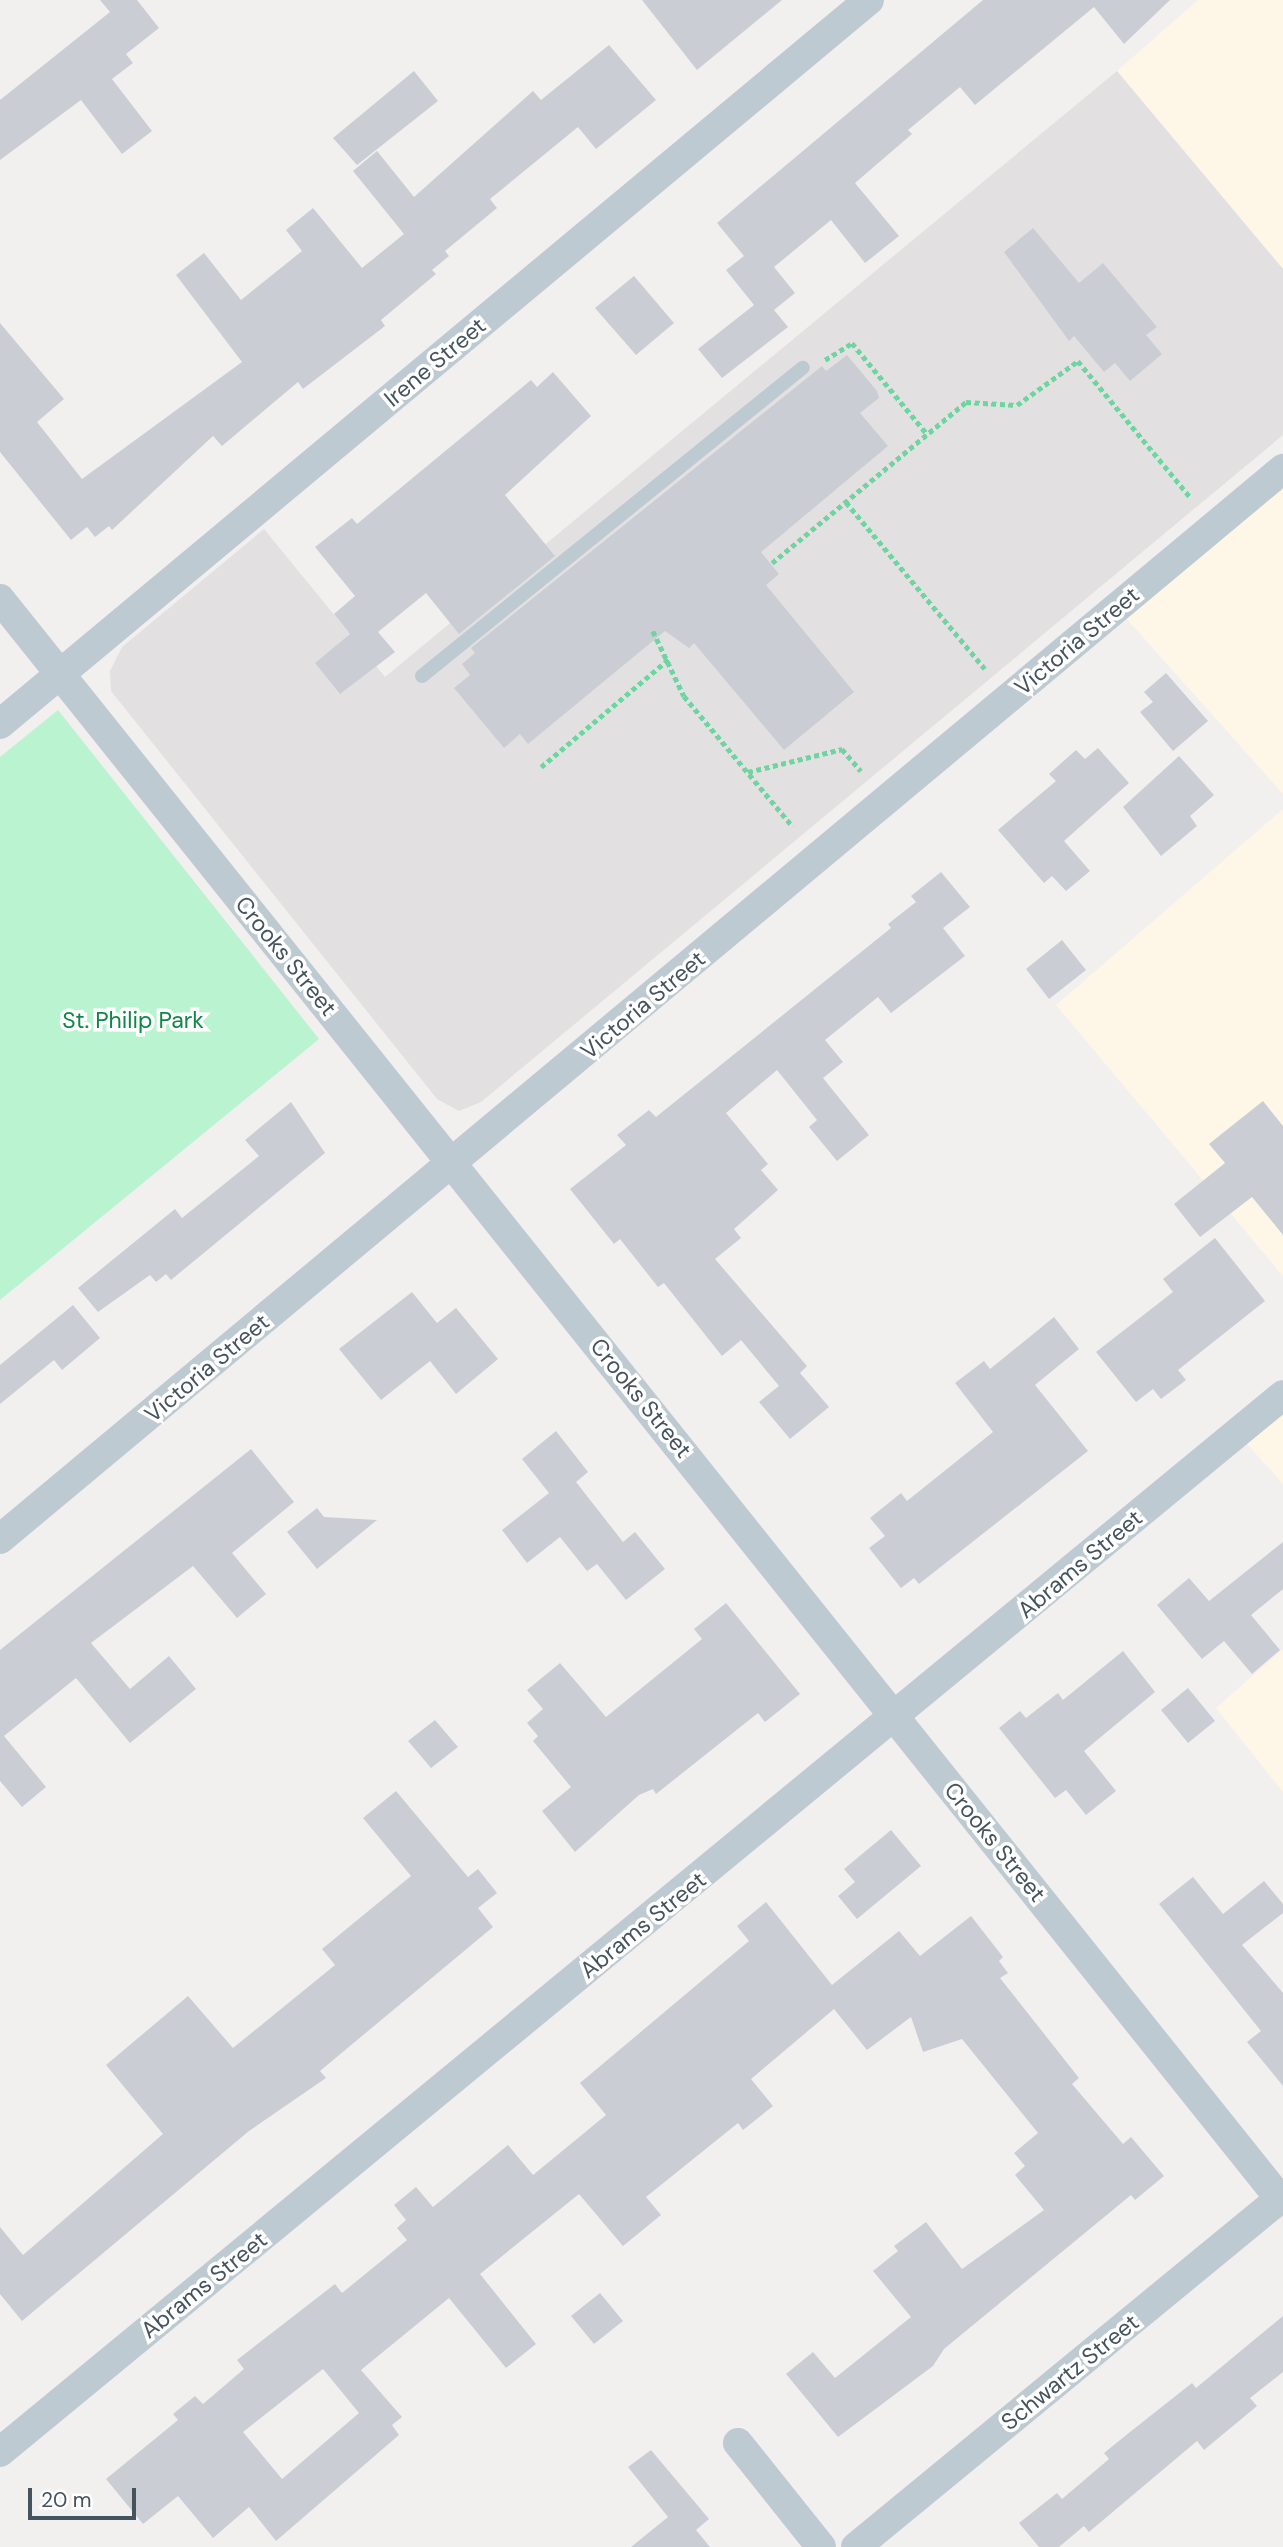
<!DOCTYPE html>
<style>
body{margin:0}
#map{position:relative;width:1283px;height:2547px;overflow:hidden;background:#f2efef;font-family:"DM Sans",sans-serif}
div>[style]{position:absolute}
[style*='--x']{left:calc(var(--x)*1px);top:calc(var(--y)*1px);width:calc(var(--w)*1px);rotate:calc(var(--a)*1deg)}
.commercial>*{inset:0;background:#fef7e7}
.education>*{inset:0;background:#e3e0e1}
.green>*{inset:0;background:#b9f3cf}
.building>*{inset:0;background:#caced4}
.path>*{height:4.5px;margin-top:-2.25px;transform-origin:0;background:repeating-linear-gradient(90deg,#6ed5a1 0 5px,transparent 0 8.5px)}
.service>*{height:14px;margin:-7px;padding:0 7px;transform-origin:7px;border-radius:7px;background:#becad2}
.minor>*{height:30px;margin:-15px;padding:0 15px;transform-origin:15px;border-radius:15px;background:#becad2}
span{translate:-50% -50%;white-space:nowrap;text-align:center;line-height:1.15;-webkit-text-stroke:7px #fff;paint-order:stroke}
.street-label{font-size:23px;color:#45535e}
.park-label{font-size:23px;color:#0e8749}
.scale{position:absolute;left:28px;top:2488px;width:108px;height:32px;box-sizing:border-box;border:4px solid #45535e;border-top:0;padding-left:9px;font-size:21px;line-height:24px;white-space:nowrap;color:#45535e;-webkit-text-stroke:5px #fff;paint-order:stroke}
</style>
<div id="map">
<div class="commercial">
<i style="clip-path:polygon(1198px 0,1283px 0,1283px 269px,1117px 71px)"></i>
<i style="clip-path:polygon(1283px 469px,1283px 794px,1117px 608px)"></i>
<i style="clip-path:polygon(1283px 809px,1283px 1276px,1056px 1005px)"></i>
<i style="clip-path:polygon(1283px 1395px,1283px 1484px,1237px 1433px)"></i>
<i style="clip-path:polygon(1283px 1649px,1283px 1792px,1216px 1708px)"></i>
</div>
<div class="education">
<i style="clip-path:polygon(1117px 71px,1283px 269px,1283px 435px,481px 1102px,459px 1111px,437px 1099px,111px 691px,110px 671px,122px 647px,264px 529px,385px 677px)"></i>
</div>
<div class="green">
<i style="clip-path:polygon(58px 710px,319px 1039px,0 1300px,0 757px)"></i>
</div>
<div class="building">
<i style="clip-path:polygon(100px 0,137px 0,159px 28px,126px 54px,133px 63px,112px 79px,152px 131px,122px 154px,81px 100px,0 160px,0 100px,110px 12px)"></i>
<i style="clip-path:polygon(642px 0,782px 0,697px 70px)"></i>
<i style="clip-path:polygon(983px 0,1170px 0,1124px 44px,1094px 7px,975px 105px,960px 87px,908px 130px,912px 134px,855px 183px,899px 236px,865px 263px,831px 220px,774px 267px,795px 293px,774px 310px,788px 327px,722px 378px,698px 349px,754px 305px,726px 270px,744px 256px,717px 223px)"></i>
<i style="clip-path:polygon(609px 45px,656px 100px,596px 149px,578px 127px,490px 199px,497px 208px,445px 251px,449px 256px,432px 270px,436px 274px,381px 320px,385px 326px,303px 389px,298px 382px,222px 446px,213px 436px,112px 530px,109px 526px,95px 537px,87px 527px,71px 540px,0 452px,0 323px,64px 399px,37px 422px,82px 479px,242px 362px,176px 275px,204px 253px,241px 300px,302px 251px,286px 230px,313px 208px,362px 268px,404px 234px,353px 171px,377px 151px,414px 197px,533px 91px,541px 100px)"></i>
<i style="clip-path:polygon(414px 71px,438px 101px,357px 165px,333px 138px)"></i>
<i style="clip-path:polygon(1033px 228px,1079px 283px,1103px 263px,1157px 327px,1146px 335px,1162px 354px,1130px 381px,1115px 363px,1104px 372px,1074px 336px,1069px 341px,1004px 252px)"></i>
<i style="clip-path:polygon(634px 276px,674px 323px,636px 355px,595px 308px)"></i>
<i style="clip-path:polygon(847px 355px,877px 391px,879px 398px,860px 413px,888px 446px,761px 552px,779px 574px,766px 585px,854px 692px,784px 750px,694px 643px,689px 648px,665px 631px,528px 744px,520px 734px,504px 748px,454px 688px,470px 675px,462px 664px,475px 653px,471px 648px,822px 366px,826px 371px)"></i>
<i style="clip-path:polygon(553px 372px,591px 416px,505px 495px,555px 556px,459px 634px,426px 593px,378px 632px,395px 652px,340px 694px,315px 663px,350px 634px,334px 614px,355px 596px,315px 547px,352px 518px,357px 524px,531px 380px,537px 387px)"></i>
<i style="clip-path:polygon(1166px 673px,1208px 721px,1173px 751px,1140px 712px,1153px 702px,1144px 692px)"></i>
<i style="clip-path:polygon(1098px 748px,1129px 783px,1064px 841px,1090px 871px,1066px 891px,1052px 876px,1044px 883px,998px 830px,1056px 781px,1049px 774px,1076px 750px,1085px 759px)"></i>
<i style="clip-path:polygon(1179px 756px,1214px 795px,1190px 816px,1197px 826px,1161px 856px,1123px 807px)"></i>
<i style="clip-path:polygon(941px 872px,970px 907px,943px 928px,965px 956px,891px 1013px,878px 997px,825px 1040px,843px 1062px,823px 1078px,869px 1135px,837px 1161px,809px 1127px,817px 1120px,777px 1070px,726px 1113px,768px 1164px,761px 1170px,778px 1190px,734px 1229px,741px 1238px,715px 1259px,807px 1366px,800px 1373px,829px 1407px,790px 1439px,759px 1402px,779px 1386px,741px 1340px,722px 1356px,664px 1283px,658px 1287px,620px 1239px,614px 1244px,570px 1189px,626px 1145px,617px 1135px,649px 1110px,656px 1117px,891px 928px,888px 924px,916px 902px,911px 896px)"></i>
<i style="clip-path:polygon(1062px 940px,1086px 970px,1049px 999px,1026px 969px)"></i>
<i style="clip-path:polygon(1263px 1101px,1283px 1126px,1283px 1235px,1252px 1197px,1200px 1237px,1174px 1204px,1225px 1163px,1209px 1144px)"></i>
<i style="clip-path:polygon(291px 1102px,325px 1153px,171px 1280px,166px 1274px,156px 1282px,150px 1275px,98px 1312px,78px 1288px,175px 1209px,182px 1218px,259px 1156px,245px 1140px)"></i>
<i style="clip-path:polygon(1215px 1238px,1265px 1301px,1178px 1370px,1186px 1380px,1161px 1399px,1153px 1389px,1136px 1402px,1096px 1352px,1173px 1292px,1163px 1279px)"></i>
<i style="clip-path:polygon(412px 1292px,437px 1323px,456px 1308px,498px 1359px,456px 1394px,430px 1361px,381px 1400px,339px 1349px)"></i>
<i style="clip-path:polygon(73px 1305px,100px 1338px,62px 1370px,54px 1360px,0 1404px,0 1365px)"></i>
<i style="clip-path:polygon(1054px 1317px,1079px 1349px,1035px 1385px,1088px 1451px,919px 1584px,914px 1578px,901px 1588px,869px 1548px,885px 1536px,870px 1518px,901px 1493px,907px 1501px,993px 1432px,955px 1383px,984px 1361px,990px 1369px)"></i>
<i style="clip-path:polygon(556px 1431px,588px 1472px,576px 1482px,623px 1542px,635px 1532px,665px 1569px,626px 1600px,597px 1564px,587px 1571px,560px 1537px,527px 1563px,502px 1530px,549px 1493px,522px 1459px)"></i>
<i style="clip-path:polygon(251px 1449px,294px 1502px,232px 1553px,266px 1594px,237px 1618px,193px 1566px,91px 1643px,130px 1689px,169px 1656px,196px 1689px,130px 1743px,76px 1678px,4px 1736px,46px 1787px,22px 1807px,0 1781px,0 1650px)"></i>
<i style="clip-path:polygon(317px 1508px,324px 1517px,377px 1520px,317px 1569px,287px 1532px)"></i>
<i style="clip-path:polygon(1283px 1542px,1283px 1589px,1251px 1615px,1280px 1650px,1252px 1674px,1224px 1641px,1202px 1659px,1157px 1605px,1189px 1578px,1209px 1601px)"></i>
<i style="clip-path:polygon(726px 1603px,800px 1694px,765px 1722px,758px 1713px,656px 1794px,653px 1789px,639px 1795px,575px 1852px,542px 1811px,571px 1787px,533px 1741px,538px 1736px,527px 1723px,543px 1709px,527px 1690px,560px 1663px,606px 1717px,702px 1639px,694px 1629px)"></i>
<i style="clip-path:polygon(1123px 1651px,1155px 1692px,1084px 1751px,1116px 1791px,1086px 1815px,1066px 1790px,1055px 1798px,999px 1728px,1020px 1711px,1026px 1718px,1058px 1693px,1063px 1700px)"></i>
<i style="clip-path:polygon(1188px 1688px,1215px 1721px,1188px 1743px,1161px 1710px)"></i>
<i style="clip-path:polygon(435px 1720px,458px 1747px,431px 1768px,408px 1741px)"></i>
<i style="clip-path:polygon(396px 1791px,468px 1877px,478px 1869px,497px 1893px,478px 1908px,493px 1927px,320px 2071px,326px 2078px,249px 2131px,22px 2321px,0 2294px,0 2227px,23px 2255px,163px 2134px,106px 2065px,188px 1996px,233px 2048px,335px 1965px,322px 1949px,411px 1876px,363px 1818px)"></i>
<i style="clip-path:polygon(891px 1830px,921px 1866px,857px 1919px,838px 1896px,855px 1882px,844px 1869px)"></i>
<i style="clip-path:polygon(1193px 1877px,1223px 1914px,1264px 1881px,1283px 1904px,1283px 1913px,1242px 1945px,1283px 1993px,1283px 2086px,1247px 2042px,1261px 2031px,1159px 1904px)"></i>
<i style="clip-path:polygon(evenodd,766px 1902px,832px 1985px,899px 1931px,920px 1956px,971px 1916px,1003px 1957px,999px 1961px,1008px 1973px,1000px 1978px,1079px 2078px,1072px 2084px,1123px 2144px,1131px 2137px,1164px 2176px,1135px 2200px,1131px 2195px,944px 2349px,933px 2366px,838px 2437px,786px 2374px,813px 2352px,835px 2378px,911px 2317px,873px 2271px,898px 2251px,894px 2246px,926px 2222px,962px 2269px,1044px 2210px,1015px 2175px,1025px 2166px,1014px 2153px,1038px 2133px,962px 2039px,923px 2052px,911px 2017px,867px 2050px,834px 2009px,751px 2079px,773px 2106px,743px 2130px,738px 2123px,646px 2197px,661px 2215px,623px 2246px,579px 2194px,480px 2274px,536px 2344px,506px 2368px,449px 2298px,361px 2370px,402px 2417px,392px 2425px,399px 2435px,276px 2541px,249px 2507px,213px 2538px,178px 2496px,143px 2524px,106px 2479px,178px 2420px,173px 2414px,195px 2396px,203px 2404px,244px 2369px,237px 2360px,335px 2284px,342px 2293px,407px 2240px,397px 2228px,406px 2220px,394px 2205px,416px 2187px,433px 2207px,508px 2145px,533px 2175px,606px 2115px,580px 2083px,749px 1941px,737px 1926px,766px 1902px,323px 2369px,359px 2413px,282px 2479px,243px 2432px,323px 2369px)"></i>
<i style="clip-path:polygon(600px 2293px,623px 2321px,594px 2344px,571px 2316px)"></i>
<i style="clip-path:polygon(1283px 2316px,1283px 2372px,1250px 2398px,1257px 2406px,1204px 2450px,1197px 2441px,1089px 2532px,1084px 2526px,1059px 2547px,1039px 2547px,1019px 2523px,1057px 2493px,1062px 2499px,1109px 2459px,1104px 2453px,1130px 2432px,1192px 2383px,1196px 2388px)"></i>
<i style="clip-path:polygon(651px 2450px,709px 2519px,696px 2530px,710px 2547px,631px 2547px,668px 2517px,628px 2467px)"></i>
</div>
<div class="path">
<i style="--x:825;--y:360;--w:32;--a:-32"></i>
<i style="--x:852;--y:343;--w:118;--a:50.5"></i>
<i style="--x:846;--y:502;--w:217;--a:50.2"></i>
<i style="--x:772;--y:563;--w:252;--a:-39.7"></i>
<i style="--x:966;--y:402;--w:51;--a:3.4"></i>
<i style="--x:1017;--y:405;--w:75;--a:-35.8"></i>
<i style="--x:1078;--y:361;--w:178;--a:50.5"></i>
<i style="--x:653;--y:631;--w:72;--a:64.5"></i>
<i style="--x:684;--y:696;--w:170;--a:50.2"></i>
<i style="--x:541;--y:767;--w:167;--a:-40.2"></i>
<i style="--x:748;--y:772;--w:97;--a:-13.7"></i>
<i style="--x:842;--y:749;--w:29;--a:49"></i>
</div>
<div class="service">
<i style="--x:422;--y:676;--w:490;--a:-39"></i>
</div>
<div class="minor">
<i style="--x:0;--y:599;--w:2049;--a:51.34"></i>
<i style="--x:0;--y:724;--w:1131;--a:-39.8"></i>
<i style="--x:0;--y:1539;--w:1671;--a:-39.83"></i>
<i style="--x:738;--y:2443;--w:133;--a:51.4"></i>
<i style="--x:0;--y:2452;--w:1662;--a:-39.48"></i>
<i style="--x:856;--y:2547;--w:553;--a:-39.42"></i>
</div>
<div class="street-label">
<span style="left:435px;top:362px;rotate:-40deg">Irene Street</span>
<span style="left:1077px;top:641px;rotate:-40deg">Victoria Street</span>
<span style="left:286px;top:956px;rotate:51deg">Crooks Street</span>
<span style="left:643px;top:1005px;rotate:-40deg">Victoria Street</span>
<span style="left:207px;top:1368px;rotate:-40deg">Victoria Street</span>
<span style="left:641px;top:1398px;rotate:51deg">Crooks Street</span>
<span style="left:1080px;top:1564px;rotate:-40deg">Abrams Street</span>
<span style="left:995px;top:1842px;rotate:51deg">Crooks Street</span>
<span style="left:643px;top:1925px;rotate:-39deg">Abrams Street</span>
<span style="left:204px;top:2285px;rotate:-39deg">Abrams Street</span>
<span style="left:1070px;top:2372px;rotate:-39deg">Schwartz Street</span>
</div>
<div class="park-label">
<span style="left:133px;top:1020px">St. Philip Park</span>
</div>
<div class="scale">20 m</div>
</div>
